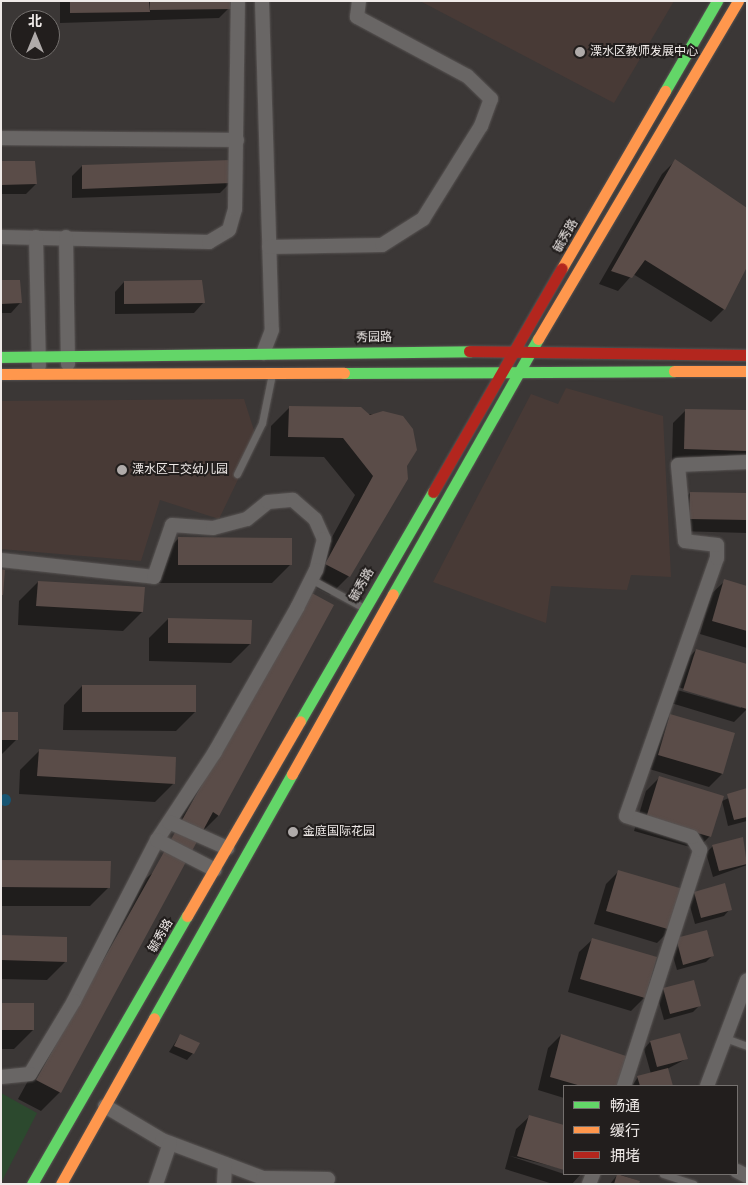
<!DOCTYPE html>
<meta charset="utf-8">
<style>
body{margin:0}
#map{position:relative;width:748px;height:1185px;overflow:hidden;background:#3b3736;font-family:"Work Sans","Noto Sans SC",sans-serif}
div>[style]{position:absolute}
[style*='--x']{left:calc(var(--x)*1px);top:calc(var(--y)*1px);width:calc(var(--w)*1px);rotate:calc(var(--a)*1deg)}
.built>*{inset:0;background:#483a36}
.green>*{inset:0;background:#2c492e}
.water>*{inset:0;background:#175472}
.round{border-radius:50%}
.shadow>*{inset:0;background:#0007}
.building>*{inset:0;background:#5a4c48}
.roads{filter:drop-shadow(0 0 1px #585453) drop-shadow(0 0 1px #585453)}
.lane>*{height:7px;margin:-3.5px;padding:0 3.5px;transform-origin:3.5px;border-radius:3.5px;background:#696665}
.street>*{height:14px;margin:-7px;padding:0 7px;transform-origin:7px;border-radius:7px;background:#696665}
.fast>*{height:11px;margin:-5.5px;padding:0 5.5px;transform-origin:5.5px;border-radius:5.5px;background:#63d668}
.slow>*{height:11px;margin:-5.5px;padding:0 5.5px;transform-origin:5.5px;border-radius:5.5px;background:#ff974d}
.jam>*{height:11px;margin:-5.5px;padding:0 5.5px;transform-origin:5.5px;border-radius:5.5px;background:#b3261e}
.dots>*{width:14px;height:14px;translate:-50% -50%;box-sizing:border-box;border:2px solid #221e1d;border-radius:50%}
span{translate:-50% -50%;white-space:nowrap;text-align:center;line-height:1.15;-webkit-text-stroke:4px #221e1d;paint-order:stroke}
.poi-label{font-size:12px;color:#efeae8}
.left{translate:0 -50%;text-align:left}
.street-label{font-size:12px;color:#efeae8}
.frame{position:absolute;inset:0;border:2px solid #efeae8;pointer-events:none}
.legend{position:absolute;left:563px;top:1085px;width:175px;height:90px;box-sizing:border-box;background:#221e1d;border:1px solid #74706e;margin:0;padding:6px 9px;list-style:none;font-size:15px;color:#efeae8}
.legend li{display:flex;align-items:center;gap:10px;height:25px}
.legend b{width:25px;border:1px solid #74706e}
.north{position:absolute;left:10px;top:10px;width:50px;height:50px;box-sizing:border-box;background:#221e1d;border:1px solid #74706e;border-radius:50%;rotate:0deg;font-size:14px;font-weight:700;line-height:20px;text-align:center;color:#efeae8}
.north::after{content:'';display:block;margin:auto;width:18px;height:22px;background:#b0abaa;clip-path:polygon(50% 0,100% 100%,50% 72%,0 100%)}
</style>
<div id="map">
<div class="built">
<i style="clip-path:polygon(420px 1px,674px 1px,614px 103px)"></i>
<i style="clip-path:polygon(566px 388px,663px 416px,671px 577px,631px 575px,627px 590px,551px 586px,546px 623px,433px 582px,531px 394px,558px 404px)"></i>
<i style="clip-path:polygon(244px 399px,257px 440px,219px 519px,160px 500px,141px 561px,1px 549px,1px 401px)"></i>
</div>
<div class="green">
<i style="clip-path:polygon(1px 1093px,37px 1113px,1px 1183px)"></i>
</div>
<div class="water">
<i class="round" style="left:-1px;top:794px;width:12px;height:12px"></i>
</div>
<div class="shadow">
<i style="clip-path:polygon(60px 1px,229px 1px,229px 8px,219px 18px,60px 23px)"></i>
<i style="clip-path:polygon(675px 161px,724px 309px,711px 322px,633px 274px,618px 291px,599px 284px,662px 174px)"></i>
<i style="clip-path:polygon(1px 162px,36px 184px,26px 194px,1px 194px)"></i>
<i style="clip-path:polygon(82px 166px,230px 183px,220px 193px,72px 198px,72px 176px)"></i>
<i style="clip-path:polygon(1px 281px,20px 303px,11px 313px,1px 313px)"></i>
<i style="clip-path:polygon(124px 282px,203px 303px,194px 313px,115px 314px,115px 292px)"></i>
<i style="clip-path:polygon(290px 407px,402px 417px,349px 576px,330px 595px,307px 583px,355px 495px,324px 457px,270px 456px,271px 426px)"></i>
<i style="clip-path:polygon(686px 410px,747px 411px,747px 464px,672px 462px,673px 423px)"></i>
<i style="clip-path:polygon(690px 493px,747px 494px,747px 533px,677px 531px,677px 506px)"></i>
<i style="clip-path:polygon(178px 539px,291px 564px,272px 583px,159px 583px,159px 558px)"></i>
<i style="clip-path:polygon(725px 581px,747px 588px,747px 648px,700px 634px,711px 594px)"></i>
<i style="clip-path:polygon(38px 582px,142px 612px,123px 631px,18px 625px,19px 601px)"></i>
<i style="clip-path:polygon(332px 605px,218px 816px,199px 835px,60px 1092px,41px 1111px,18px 1099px,134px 888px,155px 871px,181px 824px,176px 821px,292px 612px)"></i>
<i style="clip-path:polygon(168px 619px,250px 644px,231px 663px,149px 661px,149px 638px)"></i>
<i style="clip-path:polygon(evenodd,696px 650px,747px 665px,747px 709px,734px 722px,671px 703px,683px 663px,696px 650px,678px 687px,741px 706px,741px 708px,677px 690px,678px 687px)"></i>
<i style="clip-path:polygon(82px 686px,195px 712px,176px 731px,63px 730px,64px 705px)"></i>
<i style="clip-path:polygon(1px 713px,17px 739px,1px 755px)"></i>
<i style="clip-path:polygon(671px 715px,722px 774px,709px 787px,646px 768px,658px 728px)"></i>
<i style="clip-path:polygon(39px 751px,174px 783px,155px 802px,19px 794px,20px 770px)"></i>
<i style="clip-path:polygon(659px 778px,710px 836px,697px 849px,634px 831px,646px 791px)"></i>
<i style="clip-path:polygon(747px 790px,747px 821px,728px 826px,722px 801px)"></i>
<i style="clip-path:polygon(742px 838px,747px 865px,713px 877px,706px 853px,713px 846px)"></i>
<i style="clip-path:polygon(1px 861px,109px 887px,90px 906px,1px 906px)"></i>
<i style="clip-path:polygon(619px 871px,670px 930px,657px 943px,594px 924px,606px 884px)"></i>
<i style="clip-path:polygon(694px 893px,730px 909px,724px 916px,695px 924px,688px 899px)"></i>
<i style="clip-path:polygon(1px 936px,66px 961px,47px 980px,1px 979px)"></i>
<i style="clip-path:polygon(593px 939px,644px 998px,631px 1011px,568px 992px,579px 952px)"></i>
<i style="clip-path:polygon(676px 939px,712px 956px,706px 962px,677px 970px,670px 946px)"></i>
<i style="clip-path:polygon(663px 989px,699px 1006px,693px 1012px,664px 1020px,657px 995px)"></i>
<i style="clip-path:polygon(1px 1004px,33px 1030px,14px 1049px,1px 1049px)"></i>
<i style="clip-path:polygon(679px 1034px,686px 1059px,667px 1069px,672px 1086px,632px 1086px,638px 1077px,651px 1074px,644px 1049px,650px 1042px)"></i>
<i style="clip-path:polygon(180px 1035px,193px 1053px,187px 1060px,169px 1052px)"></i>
<i style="clip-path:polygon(561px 1035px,624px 1057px,616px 1086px,564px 1086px,564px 1098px,538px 1090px,548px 1048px)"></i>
<i style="clip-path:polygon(530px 1116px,564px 1127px,564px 1169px,510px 1156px,564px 1174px,581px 1174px,572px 1184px,553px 1184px,505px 1169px,516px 1129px)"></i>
<i style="clip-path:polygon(618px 1174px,639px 1181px,638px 1184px,610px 1184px)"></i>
</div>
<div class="building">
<i style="clip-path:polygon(70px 1px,149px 1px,150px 12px,70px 13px)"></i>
<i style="clip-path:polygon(150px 1px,230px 1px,231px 9px,150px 10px)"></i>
<i style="clip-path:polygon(675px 159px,747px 208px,747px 267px,725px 310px,645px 260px,632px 278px,611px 271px)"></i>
<i style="clip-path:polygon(231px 160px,231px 183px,82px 189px,82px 165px)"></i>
<i style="clip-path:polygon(1px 161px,35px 161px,37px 184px,1px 185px)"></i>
<i style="clip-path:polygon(1px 280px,20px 280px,22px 303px,1px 304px)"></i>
<i style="clip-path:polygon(202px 280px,205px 303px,124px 304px,124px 281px)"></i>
<i style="clip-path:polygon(289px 406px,361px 407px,370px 415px,383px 411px,403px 416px,413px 429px,417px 450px,407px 466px,408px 479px,350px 577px,325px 564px,373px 476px,343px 438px,288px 437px)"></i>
<i style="clip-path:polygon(685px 409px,747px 410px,747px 451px,684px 449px)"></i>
<i style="clip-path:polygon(690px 492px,747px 493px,747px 520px,689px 519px)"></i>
<i style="clip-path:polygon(178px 537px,292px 538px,292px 565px,178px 565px)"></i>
<i style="clip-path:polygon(1px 569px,5px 570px,3px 595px,1px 595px)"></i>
<i style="clip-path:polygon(724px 579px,747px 586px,747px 631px,712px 621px)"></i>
<i style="clip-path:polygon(38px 581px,145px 587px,143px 612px,36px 606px)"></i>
<i style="clip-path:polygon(310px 592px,334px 605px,219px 816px,213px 812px,61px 1093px,36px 1080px)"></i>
<i style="clip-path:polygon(168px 618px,252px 620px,251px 644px,168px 643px)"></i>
<i style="clip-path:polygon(696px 649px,747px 664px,747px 709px,683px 690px)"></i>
<i style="clip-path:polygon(82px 685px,196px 685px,196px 712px,82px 712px)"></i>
<i style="clip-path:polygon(1px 712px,18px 712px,18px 740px,1px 740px)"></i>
<i style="clip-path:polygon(670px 714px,735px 733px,723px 774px,658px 755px)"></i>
<i style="clip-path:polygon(39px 749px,176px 757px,175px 784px,37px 776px)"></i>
<i style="clip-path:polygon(659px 776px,724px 796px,711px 837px,646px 818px)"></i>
<i style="clip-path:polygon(747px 788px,747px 817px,734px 820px,727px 794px)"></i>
<i style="clip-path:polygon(743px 837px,747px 864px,719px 871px,712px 845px)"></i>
<i style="clip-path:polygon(1px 860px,111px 861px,110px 888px,1px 887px)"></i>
<i style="clip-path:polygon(618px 870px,683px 889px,671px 930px,606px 911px)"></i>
<i style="clip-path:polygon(725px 883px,732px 910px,701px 918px,694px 892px)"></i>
<i style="clip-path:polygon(707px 930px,714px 956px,683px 965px,676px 938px)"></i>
<i style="clip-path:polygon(1px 935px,67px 937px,67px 962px,1px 960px)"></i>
<i style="clip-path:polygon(592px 938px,657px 957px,645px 998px,580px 979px)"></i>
<i style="clip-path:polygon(694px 980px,701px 1006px,670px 1014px,663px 988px)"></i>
<i style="clip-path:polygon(1px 1003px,34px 1003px,34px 1030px,1px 1030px)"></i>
<i style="clip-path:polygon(680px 1033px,688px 1059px,657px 1067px,650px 1041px)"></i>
<i style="clip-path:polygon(180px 1034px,200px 1043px,194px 1054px,174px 1046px)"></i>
<i style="clip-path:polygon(561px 1034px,626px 1056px,617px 1086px,581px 1086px,550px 1077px)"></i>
<i style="clip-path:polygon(668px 1068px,673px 1086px,640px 1086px,637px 1076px)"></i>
<i style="clip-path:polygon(529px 1115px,564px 1125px,564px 1170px,517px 1156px)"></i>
<i style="clip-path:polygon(617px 1174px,640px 1181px,639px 1184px,614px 1184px)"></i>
</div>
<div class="roads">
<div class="lane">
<i style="--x:237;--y:474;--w:57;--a:-63.9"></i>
<i style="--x:262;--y:423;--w:50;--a:-78.5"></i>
<i style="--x:311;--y:579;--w:60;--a:28.7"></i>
<i style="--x:725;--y:1038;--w:23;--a:20"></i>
<i style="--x:663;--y:1174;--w:32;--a:18"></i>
</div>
<div class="street">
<i style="--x:262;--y:1;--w:329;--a:88.3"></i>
<i style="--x:272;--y:330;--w:25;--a:111"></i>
<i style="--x:1;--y:138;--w:236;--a:0.5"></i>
<i style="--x:1;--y:237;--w:208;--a:1.4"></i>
<i style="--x:209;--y:242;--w:23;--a:-31"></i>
<i style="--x:229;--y:230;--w:22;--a:-74"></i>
<i style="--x:235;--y:209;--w:208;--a:-89.2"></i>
<i style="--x:36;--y:237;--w:129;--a:88.7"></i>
<i style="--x:66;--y:237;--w:127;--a:89.1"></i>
<i style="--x:269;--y:247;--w:113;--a:-1"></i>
<i style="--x:382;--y:245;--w:49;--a:-32.4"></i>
<i style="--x:423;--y:219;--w:110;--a:-58.1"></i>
<i style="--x:481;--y:126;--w:29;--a:-70"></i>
<i style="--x:491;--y:99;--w:33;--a:-136"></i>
<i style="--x:467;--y:76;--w:125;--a:-151.8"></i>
<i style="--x:357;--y:17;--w:16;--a:-83"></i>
<i style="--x:1;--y:560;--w:154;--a:6.3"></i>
<i style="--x:154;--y:577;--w:55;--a:-70.9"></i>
<i style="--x:172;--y:525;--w:41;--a:4.2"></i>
<i style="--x:213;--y:528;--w:35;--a:-15"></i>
<i style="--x:247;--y:519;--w:27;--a:-39"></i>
<i style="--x:268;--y:502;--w:25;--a:-5"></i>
<i style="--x:293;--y:500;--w:29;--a:41"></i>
<i style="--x:315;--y:519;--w:22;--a:66"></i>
<i style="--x:324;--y:539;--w:32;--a:104"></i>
<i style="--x:316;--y:570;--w:42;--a:116.6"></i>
<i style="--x:297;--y:608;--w:166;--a:119.7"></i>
<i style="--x:215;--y:752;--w:105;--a:123.4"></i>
<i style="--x:157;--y:840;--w:181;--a:117.3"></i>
<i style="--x:74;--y:1001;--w:85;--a:121.1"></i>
<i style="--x:30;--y:1074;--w:29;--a:174"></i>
<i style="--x:169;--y:822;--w:64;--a:24.1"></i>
<i style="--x:157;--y:840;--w:65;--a:27.3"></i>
<i style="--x:624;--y:1086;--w:248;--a:-72.1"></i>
<i style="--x:700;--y:850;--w:15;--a:-122"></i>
<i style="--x:692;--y:837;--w:69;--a:-162.3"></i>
<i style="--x:626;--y:816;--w:274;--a:-70.6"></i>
<i style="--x:717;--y:558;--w:13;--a:-90"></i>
<i style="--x:717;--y:545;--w:32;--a:-173"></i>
<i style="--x:685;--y:541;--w:76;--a:-95.3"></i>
<i style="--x:678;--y:465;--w:69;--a:-2.5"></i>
<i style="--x:707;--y:1086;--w:113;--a:-69.3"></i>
<i style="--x:105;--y:1106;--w:66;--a:30.8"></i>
<i style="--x:162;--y:1140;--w:108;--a:20.6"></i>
<i style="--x:263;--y:1178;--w:65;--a:0.9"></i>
<i style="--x:737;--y:1171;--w:11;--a:27"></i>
<i style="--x:156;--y:1184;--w:43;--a:-71.1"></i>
<i style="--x:224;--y:1184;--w:20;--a:-87"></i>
<i style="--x:589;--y:1184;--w:11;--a:-68"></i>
</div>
<div class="fast">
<i style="--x:665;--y:91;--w:104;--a:-60"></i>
<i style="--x:1;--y:357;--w:468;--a:-0.7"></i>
<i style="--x:344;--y:373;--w:330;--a:-0.3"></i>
<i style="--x:393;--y:594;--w:293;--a:-60.4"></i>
<i style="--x:300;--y:721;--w:265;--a:-59.9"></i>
<i style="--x:154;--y:1018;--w:280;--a:-60.5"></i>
<i style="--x:32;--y:1184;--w:310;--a:-60"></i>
</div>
<div class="slow">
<i style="--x:562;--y:268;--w:205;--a:-59.8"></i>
<i style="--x:538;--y:339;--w:393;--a:-59.4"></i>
<i style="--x:674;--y:371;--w:73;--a:0"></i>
<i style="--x:1;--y:374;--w:343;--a:-0.2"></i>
<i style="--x:292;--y:774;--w:206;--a:-60.7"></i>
<i style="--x:187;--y:916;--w:225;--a:-59.9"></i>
<i style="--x:61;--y:1184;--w:190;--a:-60.7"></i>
</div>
<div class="jam">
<i style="--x:469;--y:351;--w:278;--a:0.8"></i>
<i style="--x:433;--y:492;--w:258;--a:-60.1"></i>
</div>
</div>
<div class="dots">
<i style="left:580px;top:52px;background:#b0abaa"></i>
<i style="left:122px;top:470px;background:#b0abaa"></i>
<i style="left:293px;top:832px;background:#b0abaa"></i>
</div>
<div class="poi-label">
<span class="left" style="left:590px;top:52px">溧水区教师发展中心</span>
<span class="left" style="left:132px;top:470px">溧水区工交幼儿园</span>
<span class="left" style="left:303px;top:832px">金庭国际花园</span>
</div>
<div class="street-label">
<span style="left:566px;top:236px;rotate:-60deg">毓秀路</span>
<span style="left:374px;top:338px;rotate:-1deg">秀园路</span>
<span style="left:362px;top:585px;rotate:-60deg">毓秀路</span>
<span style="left:161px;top:936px;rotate:-60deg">毓秀路</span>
</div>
<div class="frame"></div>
<ul class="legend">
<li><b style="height:6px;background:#63d668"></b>畅通</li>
<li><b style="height:6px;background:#ff974d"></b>缓行</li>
<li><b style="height:6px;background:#b3261e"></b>拥堵</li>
</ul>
<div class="north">北</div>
</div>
